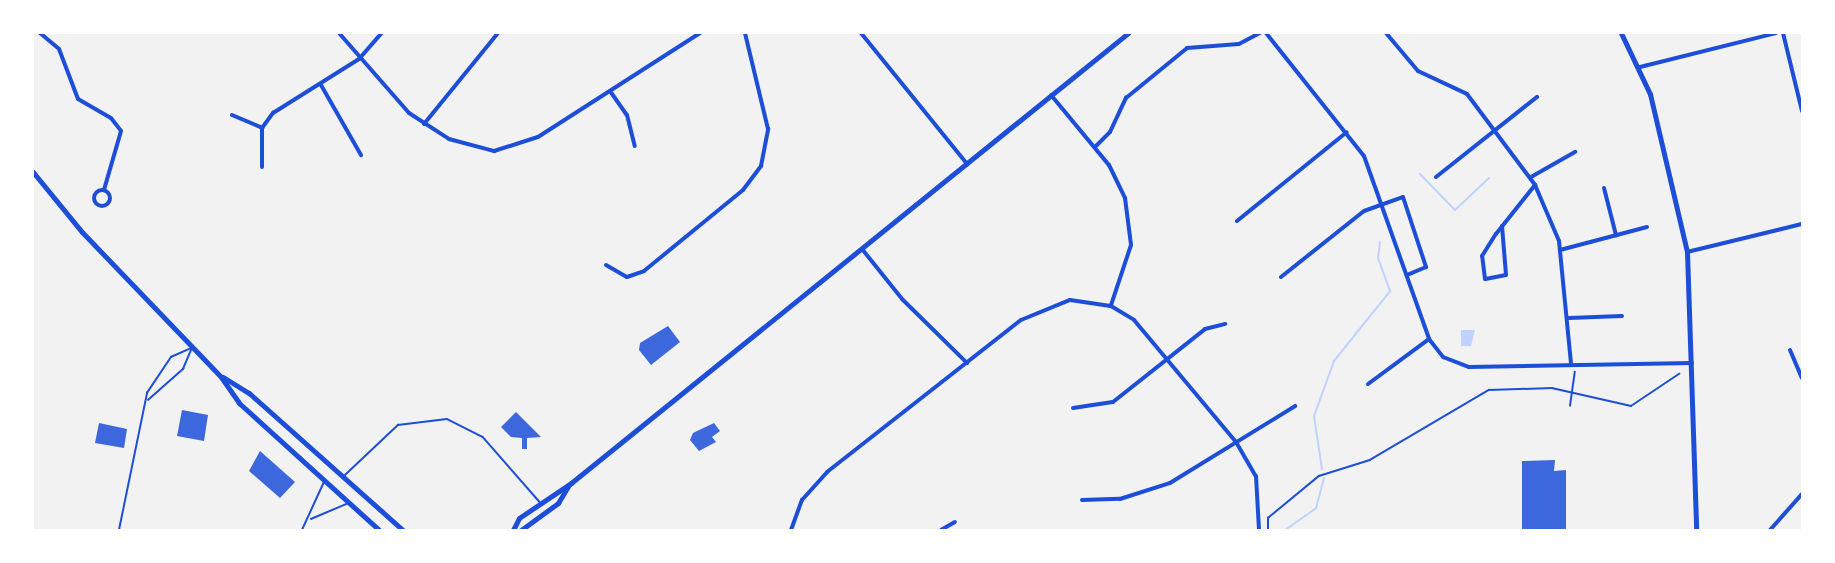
<!DOCTYPE html>
<style>
body{margin:0}
#map{position:relative;width:1835px;height:563px;overflow:hidden;background:#f2f2f2;font-family:"PT Sans Narrow",sans-serif}
div>[style]{position:absolute}
[style*='--x']{left:calc(var(--x)*1px);top:calc(var(--y)*1px);width:calc(var(--w)*1px);rotate:calc(var(--a)*1deg)}
.water>*{inset:0;background:#bfd3fe}
.stream>*{height:2px;margin:-1px;padding:0 1px;transform-origin:1px;border-radius:1px;background:#bfd3fe}
.building>*{inset:0;background:#3d67dc}
.path>*{height:1.5px;margin:-0.75px;padding:0 0.75px;transform-origin:0.75px;border-radius:0.75px;background:#1d4ed8}
.service>*{height:1.5px;margin:-0.75px;padding:0 0.75px;transform-origin:0.75px;border-radius:0.75px;background:#1d4ed8}
.minor>*{height:4px;margin:-2px;padding:0 2px;transform-origin:2px;border-radius:2px;background:#1d4ed8}
.minor>.ring{margin:-2px;padding:0;box-sizing:content-box;background:none;border:4px solid #1d4ed8;border-radius:50%}
.secondary>*{height:5px;margin:-2.5px;padding:0 2.5px;transform-origin:2.5px;border-radius:2.5px;background:#1d4ed8}
.primary>*{height:5px;margin:-2.5px;padding:0 2.5px;transform-origin:2.5px;border-radius:2.5px;background:#1d4ed8}
span{translate:-50% -50%;white-space:nowrap;text-align:center;line-height:1.15;-webkit-text-stroke:4.5px #fff;paint-order:stroke}
.frame{position:absolute;inset:0;border:34px solid #fff;pointer-events:none}
</style>
<div id="map">
<div class="water">
<i style="clip-path:polygon(1461px 330px,1475px 330px,1471px 346px,1461px 346px)"></i>
</div>
<div class="stream">
<i style="--x:1420;--y:174;--w:50;--a:45.8"></i>
<i style="--x:1455;--y:210;--w:47;--a:-43.3"></i>
<i style="--x:1322;--y:469;--w:54;--a:-98.6"></i>
<i style="--x:1314;--y:416;--w:59;--a:-70"></i>
<i style="--x:1334;--y:361;--w:90;--a:-51.3"></i>
<i style="--x:1390;--y:291;--w:35;--a:-110"></i>
<i style="--x:1378;--y:258;--w:16;--a:-83"></i>
<i style="--x:1285;--y:530;--w:38;--a:-35"></i>
<i style="--x:1316;--y:508;--w:31;--a:-75"></i>
</div>
<div class="building">
<i style="clip-path:polygon(668px 326px,680px 342px,651px 365px,639px 350px,640px 343px)"></i>
<i style="clip-path:polygon(182px 410px,208px 415px,204px 441px,177px 436px)"></i>
<i style="clip-path:polygon(516px 412px,541px 437px,527px 438px,527px 449px,522px 449px,522px 438px,511px 437px,501px 427px)"></i>
<i style="clip-path:polygon(99px 423px,127px 429px,124px 448px,95px 443px)"></i>
<i style="clip-path:polygon(714px 423px,720px 431px,712px 437px,716px 442px,699px 451px,690px 440px,693px 433px)"></i>
<i style="clip-path:polygon(260px 451px,295px 482px,280px 498px,249px 471px)"></i>
<i style="clip-path:polygon(1555px 460px,1554px 471px,1566px 470px,1566px 530px,1522px 530px,1522px 461px)"></i>
</div>
<div class="path">
<i style="--x:1570;--y:406;--w:34;--a:-82"></i>
<i style="--x:1268;--y:530;--w:12;--a:-90"></i>
<i style="--x:1268;--y:518;--w:66;--a:-39.5"></i>
<i style="--x:1319;--y:476;--w:53;--a:-17.4"></i>
<i style="--x:1370;--y:460;--w:138;--a:-30.5"></i>
<i style="--x:1489;--y:390;--w:63;--a:-1.8"></i>
<i style="--x:1552;--y:388;--w:81;--a:12.8"></i>
<i style="--x:1631;--y:406;--w:58;--a:-33.7"></i>
</div>
<div class="service">
<i style="--x:148;--y:400;--w:47;--a:-41.5"></i>
<i style="--x:183;--y:369;--w:23;--a:-67"></i>
<i style="--x:345;--y:475;--w:73;--a:-43.3"></i>
<i style="--x:398;--y:425;--w:49;--a:-7"></i>
<i style="--x:447;--y:419;--w:40;--a:26.6"></i>
<i style="--x:483;--y:437;--w:86;--a:48.8"></i>
<i style="--x:311;--y:519;--w:39;--a:-23"></i>
<i style="--x:119;--y:530;--w:140;--a:-78.4"></i>
<i style="--x:147;--y:393;--w:43;--a:-56.3"></i>
<i style="--x:171;--y:357;--w:22;--a:-24"></i>
<i style="--x:302;--y:530;--w:53;--a:-65.4"></i>
</div>
<div class="minor">
<i style="--x:40;--y:33;--w:25;--a:40"></i>
<i style="--x:59;--y:49;--w:53;--a:69.2"></i>
<i style="--x:78;--y:99;--w:38;--a:30"></i>
<i style="--x:111;--y:118;--w:16;--a:52"></i>
<i style="--x:121;--y:131;--w:61;--a:106.1"></i>
<i style="--x:339;--y:33;--w:106;--a:48.8"></i>
<i style="--x:409;--y:113;--w:48;--a:33"></i>
<i style="--x:449;--y:139;--w:47;--a:14.9"></i>
<i style="--x:494;--y:151;--w:46;--a:-17.7"></i>
<i style="--x:538;--y:137;--w:193;--a:-32.7"></i>
<i style="--x:861;--y:33;--w:169;--a:51"></i>
<i style="--x:1266;--y:33;--w:157;--a:51.5"></i>
<i style="--x:1364;--y:156;--w:194;--a:70.4"></i>
<i style="--x:1429;--y:339;--w:23;--a:52"></i>
<i style="--x:1443;--y:357;--w:28;--a:21"></i>
<i style="--x:1469;--y:367;--w:223;--a:-1"></i>
<i style="--x:1386;--y:33;--w:50;--a:49.9"></i>
<i style="--x:1418;--y:71;--w:54;--a:25.1"></i>
<i style="--x:1467;--y:94;--w:114;--a:53.2"></i>
<i style="--x:1535;--y:185;--w:61;--a:66.8"></i>
<i style="--x:1559;--y:241;--w:123;--a:84.4"></i>
<i style="--x:1783;--y:33;--w:80;--a:76.3"></i>
<i style="--x:1640;--y:67;--w:140;--a:-14"></i>
<i style="--x:321;--y:85;--w:81;--a:60.3"></i>
<i style="--x:610;--y:91;--w:29;--a:55"></i>
<i style="--x:627;--y:115;--w:32;--a:76"></i>
<i style="--x:1051;--y:95;--w:91;--a:50.4"></i>
<i style="--x:1109;--y:165;--w:37;--a:64"></i>
<i style="--x:1125;--y:198;--w:47;--a:82.7"></i>
<i style="--x:1131;--y:245;--w:63;--a:108.4"></i>
<i style="--x:232;--y:115;--w:33;--a:23"></i>
<i style="--x:424;--y:124;--w:117;--a:-50.9"></i>
<i style="--x:1095;--y:147;--w:21;--a:-45"></i>
<i style="--x:1110;--y:132;--w:38;--a:-65"></i>
<i style="--x:1126;--y:98;--w:79;--a:-39.3"></i>
<i style="--x:1187;--y:48;--w:52;--a:-4.4"></i>
<i style="--x:1239;--y:44;--w:24;--a:-28"></i>
<i style="--x:262;--y:167;--w:39;--a:-90"></i>
<i style="--x:262;--y:128;--w:19;--a:-54"></i>
<i style="--x:273;--y:113;--w:102;--a:-32.1"></i>
<i style="--x:359;--y:59;--w:35;--a:-49"></i>
<i style="--x:1436;--y:177;--w:129;--a:-38.4"></i>
<i style="--x:1531;--y:177;--w:51;--a:-29.6"></i>
<i style="--x:1604;--y:188;--w:49;--a:75.7"></i>
<i class="ring" style="left:94px;top:190px;width:12px;height:12px"></i>
<i style="--x:1237;--y:221;--w:141;--a:-39"></i>
<i style="--x:1502;--y:226;--w:49;--a:85.3"></i>
<i style="--x:1506;--y:275;--w:21;--a:169"></i>
<i style="--x:1485;--y:279;--w:23;--a:-97"></i>
<i style="--x:1482;--y:256;--w:26;--a:-58"></i>
<i style="--x:1496;--y:234;--w:63;--a:-51.5"></i>
<i style="--x:862;--y:249;--w:65;--a:51.2"></i>
<i style="--x:903;--y:300;--w:90;--a:44.5"></i>
<i style="--x:1560;--y:250;--w:90;--a:-14.8"></i>
<i style="--x:1687;--y:252;--w:118;--a:-13.7"></i>
<i style="--x:606;--y:265;--w:24;--a:30"></i>
<i style="--x:627;--y:277;--w:18;--a:-19"></i>
<i style="--x:644;--y:271;--w:128;--a:-39.3"></i>
<i style="--x:743;--y:190;--w:30;--a:-53"></i>
<i style="--x:761;--y:166;--w:38;--a:-79"></i>
<i style="--x:768;--y:129;--w:99;--a:-103.5"></i>
<i style="--x:1281;--y:277;--w:106;--a:-38.5"></i>
<i style="--x:1364;--y:211;--w:41;--a:-19.7"></i>
<i style="--x:1403;--y:197;--w:74;--a:71.8"></i>
<i style="--x:1426;--y:267;--w:21;--a:157"></i>
<i style="--x:1569;--y:318;--w:53;--a:-2.2"></i>
<i style="--x:1790;--y:350;--w:30;--a:67"></i>
<i style="--x:1368;--y:384;--w:76;--a:-36.4"></i>
<i style="--x:1073;--y:408;--w:40;--a:-8.5"></i>
<i style="--x:1113;--y:402;--w:117;--a:-38.4"></i>
<i style="--x:1205;--y:329;--w:21;--a:-14"></i>
<i style="--x:1082;--y:500;--w:38;--a:-2"></i>
<i style="--x:1120;--y:499;--w:52;--a:-17.7"></i>
<i style="--x:1170;--y:483;--w:147;--a:-31.6"></i>
<i style="--x:791;--y:530;--w:32;--a:-70"></i>
<i style="--x:802;--y:500;--w:38;--a:-48"></i>
<i style="--x:827;--y:472;--w:246;--a:-38.1"></i>
<i style="--x:1021;--y:320;--w:53;--a:-22.2"></i>
<i style="--x:1070;--y:300;--w:41;--a:8.3"></i>
<i style="--x:1111;--y:306;--w:27;--a:31"></i>
<i style="--x:1134;--y:320;--w:159;--a:50.1"></i>
<i style="--x:1236;--y:442;--w:39;--a:60"></i>
<i style="--x:1256;--y:476;--w:54;--a:86.8"></i>
<i style="--x:941;--y:530;--w:16;--a:-30"></i>
<i style="--x:1770;--y:530;--w:48;--a:-48.4"></i>
</div>
<div class="secondary">
<i style="--x:1621;--y:33;--w:68;--a:64.6"></i>
<i style="--x:1650;--y:94;--w:162;--a:76.8"></i>
<i style="--x:1687;--y:252;--w:278;--a:88.1"></i>
<i style="--x:513;--y:530;--w:13;--a:-63"></i>
<i style="--x:519;--y:518;--w:63;--a:-33.9"></i>
<i style="--x:571;--y:483;--w:716;--a:-38.93"></i>
<i style="--x:521;--y:530;--w:46;--a:-36.1"></i>
<i style="--x:558;--y:503;--w:21;--a:-59"></i>
</div>
<div class="primary">
<i style="--x:33;--y:172;--w:77;--a:50.8"></i>
<i style="--x:82;--y:232;--w:201;--a:46.2"></i>
<i style="--x:221;--y:377;--w:32;--a:55"></i>
<i style="--x:239;--y:403;--w:189;--a:42.2"></i>
<i style="--x:223;--y:377;--w:31;--a:32"></i>
<i style="--x:249;--y:393;--w:206;--a:41.7"></i>
</div>
<div class="frame"></div>
</div>
